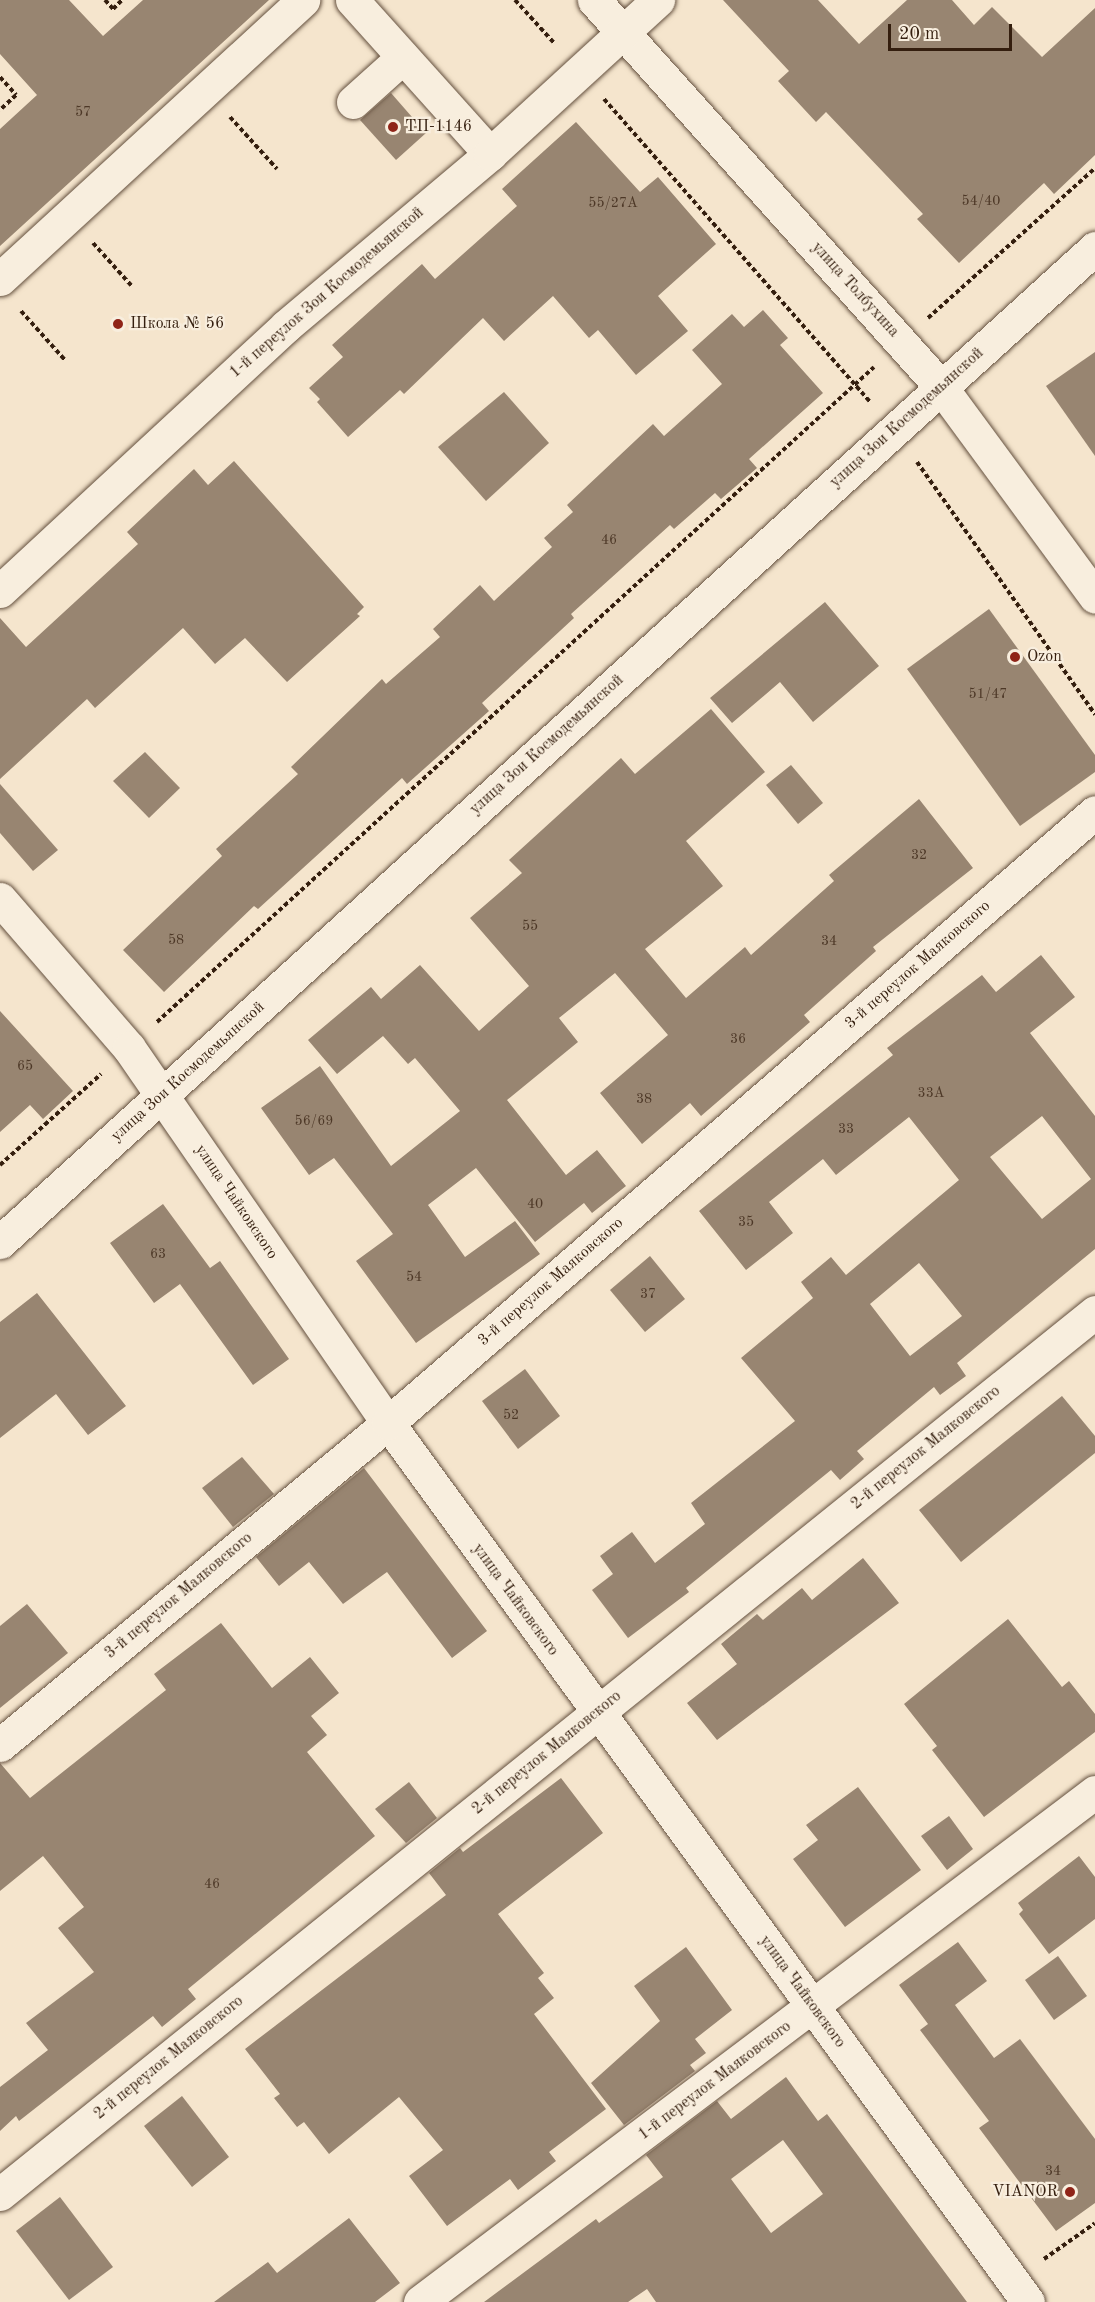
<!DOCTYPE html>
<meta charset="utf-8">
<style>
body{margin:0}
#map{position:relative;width:1095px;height:2302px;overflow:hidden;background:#f5e5cd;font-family:"Old Standard TT",serif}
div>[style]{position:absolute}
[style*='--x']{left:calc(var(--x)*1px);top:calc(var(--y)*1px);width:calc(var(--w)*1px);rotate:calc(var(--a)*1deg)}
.building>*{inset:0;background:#988571}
.path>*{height:4px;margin-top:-2px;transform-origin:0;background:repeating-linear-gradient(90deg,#341e0e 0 4.5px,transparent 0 7.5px)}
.roads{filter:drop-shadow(0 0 2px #64503e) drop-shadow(0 0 2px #64503e)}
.minor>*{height:33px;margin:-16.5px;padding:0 16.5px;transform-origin:16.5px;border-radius:16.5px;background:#f8eede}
.dots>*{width:16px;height:16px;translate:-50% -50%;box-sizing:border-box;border:3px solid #f8eede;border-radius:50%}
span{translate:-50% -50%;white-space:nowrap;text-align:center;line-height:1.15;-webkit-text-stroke:4.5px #f8eede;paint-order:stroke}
.number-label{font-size:14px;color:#4d3827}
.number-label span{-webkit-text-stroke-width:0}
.poi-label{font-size:16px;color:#341e0e}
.left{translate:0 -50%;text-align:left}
.right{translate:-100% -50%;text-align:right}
.street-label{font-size:16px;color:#341e0e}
.scale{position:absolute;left:888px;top:24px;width:124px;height:27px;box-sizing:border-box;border:3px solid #341e0e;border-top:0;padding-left:8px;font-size:18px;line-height:21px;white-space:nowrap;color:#341e0e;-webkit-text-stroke:4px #f8eede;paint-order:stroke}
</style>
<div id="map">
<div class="building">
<i style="clip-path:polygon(0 0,69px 0,103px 36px,143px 0,269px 0,0 246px,0 129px,37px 95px,0 54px)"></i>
<i style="clip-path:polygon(723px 0,818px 0,859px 44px,907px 0,952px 0,974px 25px,992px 7px,1042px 57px,1095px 8px,1095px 155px,1054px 194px,1044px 183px,959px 263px,917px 219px,923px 214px,826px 112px,816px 122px,778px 81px,789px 71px)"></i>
<i style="clip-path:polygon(391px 93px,426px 133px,396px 160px,360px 120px)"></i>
<i style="clip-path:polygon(576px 122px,640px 192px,658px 177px,716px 244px,658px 296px,688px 331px,636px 375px,598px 330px,589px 338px,553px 296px,504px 341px,483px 318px,404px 394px,400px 390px,348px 437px,317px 402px,320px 399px,309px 388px,343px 357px,332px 345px,422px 264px,435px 279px,517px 206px,502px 189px)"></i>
<i style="clip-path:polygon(763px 310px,788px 338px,780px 345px,823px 393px,749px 459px,757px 468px,721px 499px,715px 493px,674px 529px,670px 525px,571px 614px,574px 618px,482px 703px,489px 711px,407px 784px,402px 778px,258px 909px,254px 906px,164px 992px,123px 950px,222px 856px,216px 849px,298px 774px,291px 767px,382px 679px,386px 684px,440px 637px,433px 629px,480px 585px,494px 601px,552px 547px,544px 538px,573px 512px,567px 505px,653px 424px,664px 436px,722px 384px,692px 350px,732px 314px,744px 327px)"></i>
<i style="clip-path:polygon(1095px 352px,1095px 456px,1046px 386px)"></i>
<i style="clip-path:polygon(504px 392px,549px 443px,486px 501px,438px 447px)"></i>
<i style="clip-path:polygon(234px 461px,364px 607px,357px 614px,360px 616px,287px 682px,245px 638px,215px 664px,183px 628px,95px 708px,87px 699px,0 779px,0 618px,26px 647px,138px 544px,127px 532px,194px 469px,208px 485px)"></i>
<i style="clip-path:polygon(825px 602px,879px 666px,813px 722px,780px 682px,732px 723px,710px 698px)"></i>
<i style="clip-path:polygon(989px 609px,1095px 755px,1095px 772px,1020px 826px,907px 669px)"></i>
<i style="clip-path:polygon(711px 709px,765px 772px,686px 841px,723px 886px,645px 949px,686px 998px,745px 947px,751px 955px,834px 881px,829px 875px,919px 799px,973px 868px,873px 947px,876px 951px,804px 1015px,810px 1022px,701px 1116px,690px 1103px,642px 1144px,600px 1093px,668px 1035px,615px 973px,559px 1018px,578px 1042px,507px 1100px,566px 1175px,597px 1150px,626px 1186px,592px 1213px,584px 1203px,535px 1242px,476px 1168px,428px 1205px,465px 1257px,515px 1221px,540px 1254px,416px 1343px,356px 1261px,393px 1234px,334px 1158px,309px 1175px,261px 1108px,320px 1066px,391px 1166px,460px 1111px,415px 1058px,408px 1064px,383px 1036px,337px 1074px,308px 1040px,371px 987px,381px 999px,420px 965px,479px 1031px,529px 986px,470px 918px,522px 873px,509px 860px,621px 758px,635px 774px)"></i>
<i style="clip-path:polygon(145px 752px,180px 788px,149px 818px,113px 781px)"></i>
<i style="clip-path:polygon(791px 765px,823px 803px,798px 824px,766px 785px)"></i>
<i style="clip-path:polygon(0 784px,58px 850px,33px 871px,0 833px)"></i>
<i style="clip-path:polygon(evenodd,1041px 955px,1075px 997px,1030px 1033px,1095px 1116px,1095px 1249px,957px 1363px,966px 1376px,940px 1395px,934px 1387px,857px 1451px,864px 1459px,840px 1480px,831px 1470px,686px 1588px,689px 1592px,628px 1638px,592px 1590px,613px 1574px,600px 1556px,632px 1532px,655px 1563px,705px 1524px,691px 1503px,795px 1421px,741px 1358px,813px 1298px,801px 1282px,831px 1257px,846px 1275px,959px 1180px,909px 1117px,836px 1175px,823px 1159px,769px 1202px,793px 1233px,746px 1270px,699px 1211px,893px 1055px,887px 1048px,982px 975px,996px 992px,1041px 955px,1042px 1116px,1091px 1179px,1042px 1219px,990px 1157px,1042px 1116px,1041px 955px,919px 1263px,962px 1316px,910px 1356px,870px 1304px,919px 1263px)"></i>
<i style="clip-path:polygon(0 1011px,73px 1091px,43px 1119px,30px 1105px,0 1132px)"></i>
<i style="clip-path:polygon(163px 1204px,210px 1268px,220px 1261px,289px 1359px,253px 1385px,180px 1284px,154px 1303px,110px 1243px)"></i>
<i style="clip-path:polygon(650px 1256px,685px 1299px,645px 1332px,610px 1290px)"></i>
<i style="clip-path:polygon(37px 1293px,126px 1406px,88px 1435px,56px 1394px,0 1438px,0 1322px)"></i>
<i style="clip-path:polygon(525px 1369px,560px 1416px,518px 1449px,482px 1401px)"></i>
<i style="clip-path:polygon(1062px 1396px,1095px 1436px,1095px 1453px,961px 1562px,919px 1510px)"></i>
<i style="clip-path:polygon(242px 1457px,274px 1494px,233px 1527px,202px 1488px)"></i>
<i style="clip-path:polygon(364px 1468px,487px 1631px,452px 1658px,387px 1572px,343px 1604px,309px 1562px,279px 1586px,256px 1557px)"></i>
<i style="clip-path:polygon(863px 1558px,899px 1603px,717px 1740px,687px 1703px,737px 1664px,721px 1644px,757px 1614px,763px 1620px,802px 1588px,812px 1600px)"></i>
<i style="clip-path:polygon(27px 1604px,68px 1653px,0 1708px,0 1626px)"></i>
<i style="clip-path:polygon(1008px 1619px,1062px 1687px,1069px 1681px,1095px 1714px,1095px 1732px,984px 1817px,932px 1750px,937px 1746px,904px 1704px)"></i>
<i style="clip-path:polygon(221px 1623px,272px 1688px,310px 1657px,339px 1693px,311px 1716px,327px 1735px,307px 1752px,375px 1836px,188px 1989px,196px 1999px,162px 2027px,153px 2016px,19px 2121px,16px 2116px,0 2131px,0 2087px,48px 2050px,26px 2023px,94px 1972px,58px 1928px,84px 1907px,43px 1856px,0 1891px,0 1763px,30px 1798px,166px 1690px,154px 1674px)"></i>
<i style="clip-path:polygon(561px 1778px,603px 1833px,498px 1914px,544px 1973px,538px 1978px,554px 1998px,534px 2014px,606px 2109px,549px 2152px,556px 2161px,518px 2190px,510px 2179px,447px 2226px,409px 2176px,443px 2150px,399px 2097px,329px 2154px,304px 2122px,297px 2127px,274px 2098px,280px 2094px,245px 2049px,446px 1895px,429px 1873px,460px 1848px,463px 1852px)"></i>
<i style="clip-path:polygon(409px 1782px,437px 1818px,406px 1843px,375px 1809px)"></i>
<i style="clip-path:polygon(858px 1787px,921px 1870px,845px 1927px,793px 1859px,818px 1840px,806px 1825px)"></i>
<i style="clip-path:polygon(949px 1816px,973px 1849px,947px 1870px,921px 1836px)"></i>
<i style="clip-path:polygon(1079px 1856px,1095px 1877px,1095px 1919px,1049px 1954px,1019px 1914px,1023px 1910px,1018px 1903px)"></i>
<i style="clip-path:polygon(958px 1942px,987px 1981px,955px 2005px,994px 2058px,1020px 2039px,1095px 2139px,1095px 2203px,1056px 2231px,979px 2128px,989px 2121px,920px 2030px,928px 2024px,899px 1985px)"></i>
<i style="clip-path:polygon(686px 1947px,732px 2010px,695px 2039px,706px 2053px,690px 2065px,695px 2071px,624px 2125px,591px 2083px,660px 2021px,634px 1986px)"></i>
<i style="clip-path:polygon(1058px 1956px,1087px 1996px,1054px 2020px,1025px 1980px)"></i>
<i style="clip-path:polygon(evenodd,786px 2077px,818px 2121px,827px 2114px,967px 2302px,656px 2302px,647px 2289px,628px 2302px,484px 2302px,596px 2219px,599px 2223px,663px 2177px,646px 2155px,717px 2101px,731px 2119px,786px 2077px,783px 2140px,823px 2194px,771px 2233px,731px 2179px,783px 2140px)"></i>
<i style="clip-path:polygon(182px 2096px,229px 2157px,192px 2187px,144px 2126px)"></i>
<i style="clip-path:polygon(60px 2197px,113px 2267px,69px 2300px,16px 2231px)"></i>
<i style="clip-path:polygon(349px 2218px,400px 2283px,375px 2302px,214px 2302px,268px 2262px,277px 2273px)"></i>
</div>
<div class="path">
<i style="--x:105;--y:0;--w:12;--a:48"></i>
<i style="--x:113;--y:9;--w:13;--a:-45"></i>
<i style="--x:515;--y:0;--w:59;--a:47.7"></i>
<i style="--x:0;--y:77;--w:24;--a:48"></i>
<i style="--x:16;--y:95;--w:22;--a:137"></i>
<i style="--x:604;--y:99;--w:403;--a:48.7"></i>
<i style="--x:230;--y:117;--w:70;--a:47.9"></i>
<i style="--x:93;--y:243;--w:57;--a:47.9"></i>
<i style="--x:21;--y:311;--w:66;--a:48.1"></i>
<i style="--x:928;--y:318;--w:224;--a:-41.9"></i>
<i style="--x:917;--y:462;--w:309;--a:54.8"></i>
<i style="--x:157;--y:1022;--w:971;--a:-42.41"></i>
<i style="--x:0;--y:1165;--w:136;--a:-42"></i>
<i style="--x:1044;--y:2259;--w:62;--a:-35.2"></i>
</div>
<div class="roads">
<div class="minor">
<i style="--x:352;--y:0;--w:207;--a:48.1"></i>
<i style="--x:594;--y:0;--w:520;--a:48.12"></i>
<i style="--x:941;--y:387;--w:260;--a:53.7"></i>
<i style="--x:353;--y:102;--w:67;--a:-42"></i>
<i style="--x:0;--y:279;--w:412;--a:-42.6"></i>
<i style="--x:0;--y:591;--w:390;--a:-42.8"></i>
<i style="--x:286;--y:326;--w:267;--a:-40.1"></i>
<i style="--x:490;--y:154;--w:228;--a:-42.5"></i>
<i style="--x:0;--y:899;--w:197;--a:49.1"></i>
<i style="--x:129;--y:1048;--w:456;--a:55.4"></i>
<i style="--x:388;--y:1423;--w:1087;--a:53.94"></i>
<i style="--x:0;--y:1242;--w:1479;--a:-42.23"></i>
<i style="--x:0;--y:1745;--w:504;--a:-39.69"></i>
<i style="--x:388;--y:1423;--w:934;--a:-40.83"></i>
<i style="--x:0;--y:2194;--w:1406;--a:-38.85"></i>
<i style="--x:420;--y:2302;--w:846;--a:-37.07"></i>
</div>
</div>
<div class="dots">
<i style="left:393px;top:127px;background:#8f2418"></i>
<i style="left:118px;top:324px;background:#8f2418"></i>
<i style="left:1015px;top:657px;background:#8f2418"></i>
<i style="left:1070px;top:2192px;background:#8f2418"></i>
</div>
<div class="number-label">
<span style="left:83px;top:112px">57</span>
<span style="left:981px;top:201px">54/40</span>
<span style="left:613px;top:203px">55/27А</span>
<span style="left:609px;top:540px">46</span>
<span style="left:988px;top:694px">51/47</span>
<span style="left:919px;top:855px">32</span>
<span style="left:530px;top:926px">55</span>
<span style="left:176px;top:940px">58</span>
<span style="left:829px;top:941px">34</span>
<span style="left:738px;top:1039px">36</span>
<span style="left:25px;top:1066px">65</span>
<span style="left:931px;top:1093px">33А</span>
<span style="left:644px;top:1099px">38</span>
<span style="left:314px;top:1121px">56/69</span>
<span style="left:846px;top:1129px">33</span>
<span style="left:535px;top:1204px">40</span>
<span style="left:746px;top:1222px">35</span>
<span style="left:158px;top:1254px">63</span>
<span style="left:414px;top:1277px">54</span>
<span style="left:648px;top:1294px">37</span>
<span style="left:511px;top:1415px">52</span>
<span style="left:212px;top:1884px">46</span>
<span style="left:1053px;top:2171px">34</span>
</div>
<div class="poi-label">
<span class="left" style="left:405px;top:127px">ТП-1146</span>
<span class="left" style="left:130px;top:324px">Школа № 56</span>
<span class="left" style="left:1027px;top:657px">Ozon</span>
<span class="right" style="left:1058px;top:2192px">VIANOR</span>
</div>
<div class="street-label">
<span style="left:855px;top:290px;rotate:48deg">улица Толбухина</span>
<span style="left:327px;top:293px;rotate:-41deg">1-й переулок Зои Космодемьянской</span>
<span style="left:907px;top:418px;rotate:-42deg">улица Зои Космодемьянской</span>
<span style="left:547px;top:745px;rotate:-42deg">улица Зои Космодемьянской</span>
<span style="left:918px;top:965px;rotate:-41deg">3-й переулок Маяковского</span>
<span style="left:188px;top:1072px;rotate:-42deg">улица Зои Космодемьянской</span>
<span style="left:236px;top:1202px;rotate:56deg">улица Чайковского</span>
<span style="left:551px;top:1282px;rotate:-41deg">3-й переулок Маяковского</span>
<span style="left:926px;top:1448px;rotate:-39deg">2-й переулок Маяковского</span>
<span style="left:179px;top:1596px;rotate:-40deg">3-й переулок Маяковского</span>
<span style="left:515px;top:1600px;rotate:54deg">улица Чайковского</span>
<span style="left:547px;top:1753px;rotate:-39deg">2-й переулок Маяковского</span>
<span style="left:802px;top:1992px;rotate:54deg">улица Чайковского</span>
<span style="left:169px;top:2058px;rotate:-39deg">2-й переулок Маяковского</span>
<span style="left:715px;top:2081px;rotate:-37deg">1-й переулок Маяковского</span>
</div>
<div class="scale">20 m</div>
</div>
